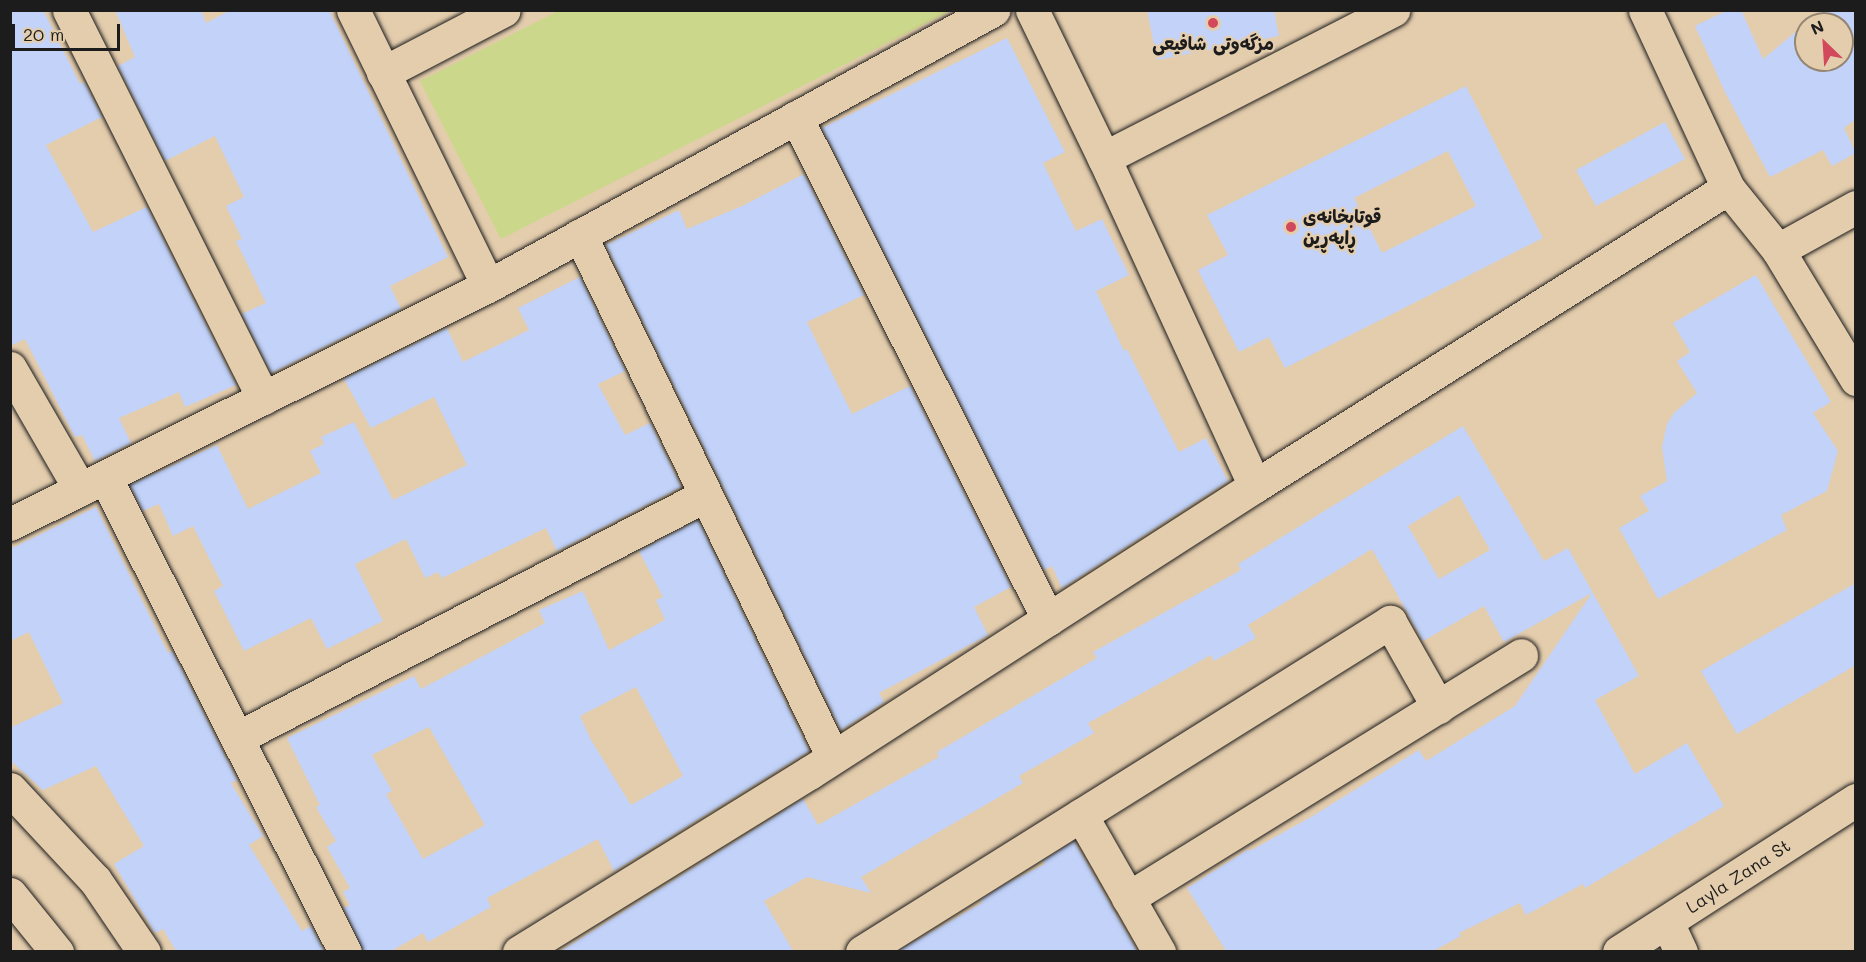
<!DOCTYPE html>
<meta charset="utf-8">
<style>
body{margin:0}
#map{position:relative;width:1866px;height:962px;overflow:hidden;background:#e4cdad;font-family:Mali,"Playpen Sans Arabic",sans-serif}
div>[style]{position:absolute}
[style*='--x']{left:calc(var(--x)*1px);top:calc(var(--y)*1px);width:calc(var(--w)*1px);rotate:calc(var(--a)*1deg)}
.green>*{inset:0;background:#cbd78a}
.building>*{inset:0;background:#c2d2f8}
.roads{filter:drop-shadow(0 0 2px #1c1c1c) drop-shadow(0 0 2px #1c1c1c)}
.minor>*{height:33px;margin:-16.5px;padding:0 16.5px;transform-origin:16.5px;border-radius:16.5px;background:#e4cdad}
.tertiary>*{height:33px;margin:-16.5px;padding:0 16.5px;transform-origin:16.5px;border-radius:16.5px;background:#e4cdad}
.secondary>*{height:33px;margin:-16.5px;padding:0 16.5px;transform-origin:16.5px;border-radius:16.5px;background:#e4cdad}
.dots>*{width:16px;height:16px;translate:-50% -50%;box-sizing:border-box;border:3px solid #e4cdad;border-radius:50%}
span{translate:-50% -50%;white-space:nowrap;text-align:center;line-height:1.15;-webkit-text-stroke:4.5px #e4cdad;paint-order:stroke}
.poi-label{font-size:18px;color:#1c1c1c;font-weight:700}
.left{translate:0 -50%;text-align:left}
.street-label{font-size:18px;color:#1c1c1c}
.frame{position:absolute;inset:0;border:12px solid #1c1c1c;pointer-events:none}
.north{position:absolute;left:1794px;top:12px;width:60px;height:60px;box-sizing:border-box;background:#e4cdad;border:2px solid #948673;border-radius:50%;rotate:335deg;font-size:16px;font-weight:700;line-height:24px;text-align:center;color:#1c1c1c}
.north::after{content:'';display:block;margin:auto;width:21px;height:27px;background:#d1495b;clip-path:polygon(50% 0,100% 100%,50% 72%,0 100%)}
.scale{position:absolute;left:12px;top:24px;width:108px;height:27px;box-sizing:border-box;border:3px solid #1c1c1c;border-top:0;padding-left:8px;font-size:18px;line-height:21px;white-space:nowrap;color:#1c1c1c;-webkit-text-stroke:4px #e4cdad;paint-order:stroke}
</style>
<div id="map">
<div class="green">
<i style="clip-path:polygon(560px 10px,950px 10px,950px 11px,501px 239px,420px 81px)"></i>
</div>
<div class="building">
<i style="clip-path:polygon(10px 10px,43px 10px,80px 84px,84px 82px,102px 117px,46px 145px,93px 232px,147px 207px,236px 385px,185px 407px,179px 392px,119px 418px,131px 443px,95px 461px,82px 435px,75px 437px,25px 339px,10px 346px)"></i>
<i style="clip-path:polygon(115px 10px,201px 10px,206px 23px,231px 10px,329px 10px,448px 257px,390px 286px,401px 309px,271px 373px,242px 314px,266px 303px,236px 241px,242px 239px,226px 206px,244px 197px,215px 136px,165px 161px,118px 66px,135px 57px)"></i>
<i style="clip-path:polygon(1147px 10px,1274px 10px,1279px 36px,1157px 60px)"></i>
<i style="clip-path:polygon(evenodd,1728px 10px,1741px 10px,1763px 59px,1822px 10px,1856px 10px,1856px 119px,1844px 128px,1856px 153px,1832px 166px,1823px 150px,1770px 177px,1725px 92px,1695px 26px,1728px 10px,1806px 24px,1842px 24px,1842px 60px,1806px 60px,1806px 24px)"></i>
<i style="clip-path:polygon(1007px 38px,1065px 152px,1043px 163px,1076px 231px,1102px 219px,1129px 275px,1096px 291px,1124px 351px,1127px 349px,1179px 452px,1206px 438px,1228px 481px,1062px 588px,1052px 566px,1044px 570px,822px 128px)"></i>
<i style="clip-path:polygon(evenodd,1466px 86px,1543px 238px,1285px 368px,1269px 337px,1239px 352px,1198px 270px,1228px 255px,1207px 215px,1466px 86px,1448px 151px,1476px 206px,1382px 253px,1354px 198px,1448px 151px)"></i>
<i style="clip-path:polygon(1665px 122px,1685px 159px,1596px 206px,1576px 170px)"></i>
<i style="clip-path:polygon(804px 174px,864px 295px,807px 322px,852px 414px,910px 386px,1011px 587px,974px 607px,988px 635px,879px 693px,884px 702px,841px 730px,606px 245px,679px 210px,687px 229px,742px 206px)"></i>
<i style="clip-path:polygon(1756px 275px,1831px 402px,1813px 413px,1838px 451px,1827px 491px,1781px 515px,1787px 530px,1658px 599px,1619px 528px,1649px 511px,1640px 496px,1667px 481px,1662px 447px,1667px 424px,1674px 413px,1697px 393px,1677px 361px,1690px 352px,1673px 323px)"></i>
<i style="clip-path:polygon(580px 277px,625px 371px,598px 384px,625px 435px,650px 423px,681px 487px,557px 551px,546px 528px,442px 578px,438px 572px,425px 578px,406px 539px,355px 564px,383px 621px,327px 649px,311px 618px,244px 651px,214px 591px,223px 586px,193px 526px,173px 536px,159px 504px,143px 511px,130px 485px,217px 445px,248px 509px,321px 473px,310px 451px,324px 444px,321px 437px,354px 422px,393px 500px,467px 465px,434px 397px,371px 428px,344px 379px,447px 328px,463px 362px,529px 330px,518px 308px)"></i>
<i style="clip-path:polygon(evenodd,1463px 426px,1544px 561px,1568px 548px,1639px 676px,1595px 700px,1635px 774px,1687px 743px,1724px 806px,1585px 888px,1583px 884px,1526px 915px,1520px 903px,1459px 933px,1461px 936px,1433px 951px,1226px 951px,1187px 888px,1249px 849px,1250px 851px,1311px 817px,1419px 750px,1426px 761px,1515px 706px,1592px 593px,1504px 642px,1484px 606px,1423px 641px,1372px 549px,1248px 625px,1256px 638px,1214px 661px,1211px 655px,1088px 723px,1094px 733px,1019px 776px,1023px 783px,861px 877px,871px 893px,807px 877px,764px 901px,793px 951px,561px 951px,803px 799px,818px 825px,939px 757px,937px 752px,1097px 658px,1093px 652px,1241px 570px,1238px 564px,1463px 426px,1459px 495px,1490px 550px,1439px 579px,1408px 526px,1459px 495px)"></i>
<i style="clip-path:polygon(96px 507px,168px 653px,172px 651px,237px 780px,231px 783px,263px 836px,249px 845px,302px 931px,311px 926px,324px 951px,176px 951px,163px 929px,155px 933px,114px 864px,144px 846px,96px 766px,43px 790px,10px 760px,10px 728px,63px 703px,29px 632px,10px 641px,10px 549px)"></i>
<i style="clip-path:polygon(evenodd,698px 520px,809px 751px,614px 871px,598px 839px,487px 898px,491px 907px,428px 942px,423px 933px,391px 951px,363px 951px,344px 908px,350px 905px,343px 892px,350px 888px,327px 847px,336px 841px,316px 807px,320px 805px,287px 738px,414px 676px,421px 689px,545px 623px,539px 610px,583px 591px,609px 650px,665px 620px,656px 600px,663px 597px,639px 551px,698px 520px,636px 687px,683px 776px,631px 805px,591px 740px,580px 716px,636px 687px,698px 520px,429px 727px,485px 825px,423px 859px,386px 794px,392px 791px,372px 755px,429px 727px)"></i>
<i style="clip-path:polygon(1856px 583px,1856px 665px,1737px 734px,1701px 671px)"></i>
<i style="clip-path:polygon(1074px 841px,1137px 951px,898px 951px,982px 903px,981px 900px,1002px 886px,1045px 864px,1043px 861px)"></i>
</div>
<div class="roads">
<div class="minor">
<i style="--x:69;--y:10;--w:434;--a:63.4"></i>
<i style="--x:353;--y:10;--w:307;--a:63.9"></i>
<i style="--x:1032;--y:10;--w:165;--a:64.1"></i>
<i style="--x:1104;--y:158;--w:361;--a:65.3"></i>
<i style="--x:1645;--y:10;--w:196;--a:65"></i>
<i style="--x:1728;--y:188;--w:80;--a:51.1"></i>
<i style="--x:1778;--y:250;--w:151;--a:58.8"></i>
<i style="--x:383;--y:73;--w:136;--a:-27.5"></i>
<i style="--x:796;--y:117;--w:562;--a:63.34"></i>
<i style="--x:1104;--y:158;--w:325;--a:-27.1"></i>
<i style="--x:580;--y:235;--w:580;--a:64.14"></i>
<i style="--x:1778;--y:250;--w:89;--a:-28.9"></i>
<i style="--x:10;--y:368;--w:140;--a:60"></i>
<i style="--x:105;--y:477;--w:532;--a:63.19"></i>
<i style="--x:10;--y:524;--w:534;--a:-26.47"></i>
<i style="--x:488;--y:286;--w:576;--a:-28.66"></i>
<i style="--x:237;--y:738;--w:526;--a:-27.39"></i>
<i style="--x:1081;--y:815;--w:158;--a:60.3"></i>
<i style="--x:1128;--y:898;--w:462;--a:-31.7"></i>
<i style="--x:1667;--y:922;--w:33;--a:65"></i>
<i style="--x:519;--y:952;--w:341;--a:-31.7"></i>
<i style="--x:809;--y:773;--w:530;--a:-32.76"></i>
<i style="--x:1255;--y:486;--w:559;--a:-32.21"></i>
<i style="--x:862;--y:952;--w:623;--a:-32.01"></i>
<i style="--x:1390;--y:622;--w:98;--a:60.5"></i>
</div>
<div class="tertiary">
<i style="--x:1619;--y:952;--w:282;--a:-32.7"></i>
</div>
<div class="secondary">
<i style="--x:10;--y:789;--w:125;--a:47"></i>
<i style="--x:95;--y:880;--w:87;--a:55.8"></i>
<i style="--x:10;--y:894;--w:75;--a:51"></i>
</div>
</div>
<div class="dots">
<i style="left:1213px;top:23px;background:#d1495b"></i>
<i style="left:1291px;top:227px;background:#d1495b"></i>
</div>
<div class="poi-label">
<span style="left:1213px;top:43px">مزگەوتی شافیعی</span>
<span class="left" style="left:1303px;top:227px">قوتابخانەی<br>ڕاپەڕین</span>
</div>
<div class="street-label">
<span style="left:1738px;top:876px;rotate:-33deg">Layla Zana St</span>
</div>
<div class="frame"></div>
<div class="north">N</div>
<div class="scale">20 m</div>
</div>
